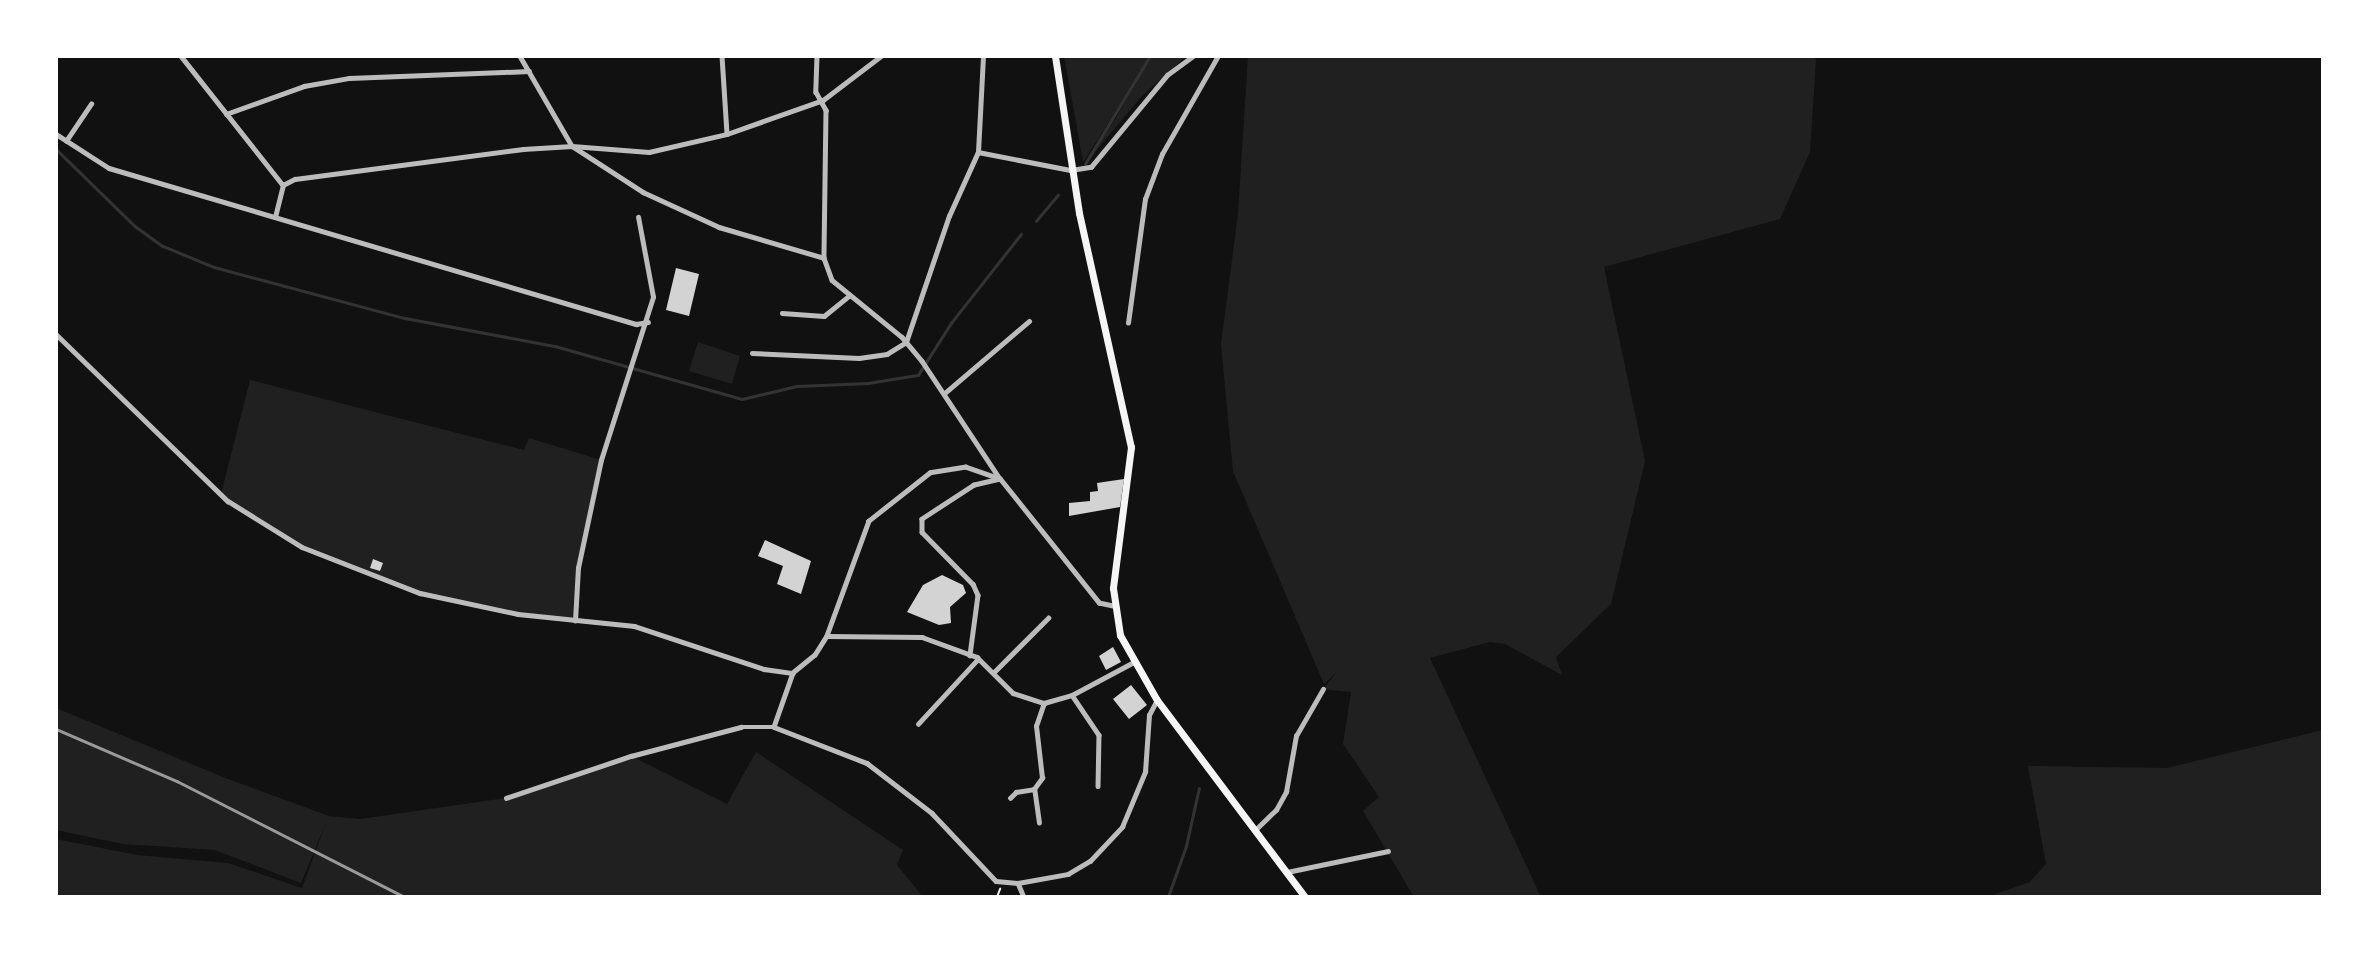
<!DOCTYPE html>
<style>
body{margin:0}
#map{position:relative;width:2379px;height:953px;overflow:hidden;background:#111;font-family:"IBM Plex Sans",sans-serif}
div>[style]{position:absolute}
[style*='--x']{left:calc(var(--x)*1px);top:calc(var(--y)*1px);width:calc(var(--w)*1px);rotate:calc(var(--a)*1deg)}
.green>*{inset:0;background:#202020}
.stream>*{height:2.5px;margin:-1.25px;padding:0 1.25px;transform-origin:1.25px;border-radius:1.25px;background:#333}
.building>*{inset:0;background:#d3d3d3}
.path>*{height:2px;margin:-1px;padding:0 1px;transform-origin:1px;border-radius:1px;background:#f5f5f5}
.minor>*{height:4.5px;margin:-2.25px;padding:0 2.25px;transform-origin:2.25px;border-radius:2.25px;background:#bcbcbc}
.primary>*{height:7px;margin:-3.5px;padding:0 3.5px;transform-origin:3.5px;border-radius:3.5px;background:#f5f5f5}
.rail>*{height:2.5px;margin:-1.25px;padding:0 1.25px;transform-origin:1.25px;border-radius:1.25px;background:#9a9a9a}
span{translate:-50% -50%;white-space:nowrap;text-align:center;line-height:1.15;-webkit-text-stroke:7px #fff;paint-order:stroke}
.frame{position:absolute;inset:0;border:58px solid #fff;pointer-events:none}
</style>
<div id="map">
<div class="green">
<i style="clip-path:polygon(1064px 56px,1186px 56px,1141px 97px,1085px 164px,1116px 118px,1146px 65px,1083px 162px)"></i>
<i style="clip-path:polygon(1248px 56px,1814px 56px,1816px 60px,1810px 152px,1780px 219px,1604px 267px,1645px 461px,1611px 604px,1556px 657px,1562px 675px,1505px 644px,1490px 642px,1430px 658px,1541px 897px,1414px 897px,1363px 811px,1379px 797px,1343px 744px,1351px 692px,1323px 689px,1338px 671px,1324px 684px,1233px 471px,1221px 344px,1238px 214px)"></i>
<i style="clip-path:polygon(698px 342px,740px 356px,732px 384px,689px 371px)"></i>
<i style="clip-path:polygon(250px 380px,524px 450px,529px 438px,601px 460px,578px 568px,575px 621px,518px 614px,420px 593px,302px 547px,221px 494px)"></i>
<i style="clip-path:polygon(56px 708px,228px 779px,329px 816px,360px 819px,506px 798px,631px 756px,727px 804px,756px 752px,903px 850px,897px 865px,923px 897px,56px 897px,56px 839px,137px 855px,228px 863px,302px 888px,326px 823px,301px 883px,215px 850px,123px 844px,56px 830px)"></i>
<i style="clip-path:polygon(2323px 730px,2323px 897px,1987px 897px,2030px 882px,2046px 864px,2028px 766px,2167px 768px)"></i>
</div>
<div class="stream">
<i style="--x:56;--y:149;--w:110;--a:44.3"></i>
<i style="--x:135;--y:226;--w:34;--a:36"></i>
<i style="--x:163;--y:246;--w:55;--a:22.4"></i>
<i style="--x:214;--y:267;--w:198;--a:15"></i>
<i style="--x:405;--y:318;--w:153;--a:10.6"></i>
<i style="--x:555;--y:346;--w:194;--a:15.8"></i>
<i style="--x:742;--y:399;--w:57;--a:-13.3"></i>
<i style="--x:797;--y:386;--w:71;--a:-2.4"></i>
<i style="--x:868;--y:383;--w:51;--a:-9.1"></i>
<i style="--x:918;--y:375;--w:62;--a:-57.6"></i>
<i style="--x:951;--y:323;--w:113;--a:-51.8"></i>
<i style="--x:1085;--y:164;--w:126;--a:-59"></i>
<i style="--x:1036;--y:221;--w:34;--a:-50"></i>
<i style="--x:1168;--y:897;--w:54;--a:-70.6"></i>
<i style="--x:1186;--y:846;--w:59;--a:-77.4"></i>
</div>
<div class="building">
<i style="clip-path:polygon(676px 268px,699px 274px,689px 316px,666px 310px)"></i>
<i style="clip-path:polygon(1124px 479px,1120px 507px,1069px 516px,1069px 503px,1090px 501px,1090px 492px,1098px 491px,1097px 483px)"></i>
<i style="clip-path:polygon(765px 540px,811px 561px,801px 594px,777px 584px,783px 566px,758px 556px)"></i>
<i style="clip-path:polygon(373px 559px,383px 563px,380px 571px,370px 568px)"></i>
<i style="clip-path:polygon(942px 575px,963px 585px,966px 593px,950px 607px,951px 623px,939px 625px,907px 612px,923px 585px)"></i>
<i style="clip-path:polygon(1113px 647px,1121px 662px,1106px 670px,1099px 656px)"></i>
<i style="clip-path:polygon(1131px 685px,1147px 705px,1129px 719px,1113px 699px)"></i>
</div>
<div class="path">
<i style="--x:997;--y:897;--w:9;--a:-69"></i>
</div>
<div class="minor">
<i style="--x:181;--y:56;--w:164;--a:51.7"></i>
<i style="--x:520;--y:56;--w:104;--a:60"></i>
<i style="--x:572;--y:146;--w:85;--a:32.9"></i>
<i style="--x:643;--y:192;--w:84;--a:24.7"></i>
<i style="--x:719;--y:227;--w:109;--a:16.4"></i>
<i style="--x:722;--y:56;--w:78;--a:86.3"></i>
<i style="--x:817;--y:56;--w:36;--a:92"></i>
<i style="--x:816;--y:92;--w:21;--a:61"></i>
<i style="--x:826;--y:110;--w:148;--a:90.8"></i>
<i style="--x:824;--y:258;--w:23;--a:70"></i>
<i style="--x:832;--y:280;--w:90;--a:39.2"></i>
<i style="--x:902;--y:337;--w:31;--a:50"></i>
<i style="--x:922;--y:361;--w:141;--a:56.5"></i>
<i style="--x:1000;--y:479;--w:27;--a:167"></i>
<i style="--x:974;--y:485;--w:62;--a:146.8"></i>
<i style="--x:922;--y:519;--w:13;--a:90"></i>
<i style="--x:922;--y:532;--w:73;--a:45.6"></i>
<i style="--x:973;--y:584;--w:12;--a:66"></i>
<i style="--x:978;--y:595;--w:61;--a:97.6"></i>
<i style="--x:226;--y:114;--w:83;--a:-19.7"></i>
<i style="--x:304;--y:86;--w:46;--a:-10.1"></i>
<i style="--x:349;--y:78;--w:180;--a:-2.2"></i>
<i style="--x:56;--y:134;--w:63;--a:32.7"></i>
<i style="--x:109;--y:168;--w:550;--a:16.49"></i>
<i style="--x:636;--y:324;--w:12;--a:-9"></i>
<i style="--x:66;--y:141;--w:45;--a:-56"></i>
<i style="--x:978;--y:152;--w:96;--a:-87"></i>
<i style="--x:275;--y:217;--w:33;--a:-76"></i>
<i style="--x:283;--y:185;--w:13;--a:-27"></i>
<i style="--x:295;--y:179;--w:230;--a:-7.5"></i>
<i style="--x:523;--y:149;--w:49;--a:-3.5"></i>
<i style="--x:572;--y:146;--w:77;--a:4.5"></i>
<i style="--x:649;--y:152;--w:80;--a:-13"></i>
<i style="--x:727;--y:134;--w:102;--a:-19.5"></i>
<i style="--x:823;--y:100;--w:73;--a:-37.2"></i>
<i style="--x:782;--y:313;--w:42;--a:4.1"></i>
<i style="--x:824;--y:316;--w:33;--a:-39"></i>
<i style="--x:1128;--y:323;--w:125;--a:-82.2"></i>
<i style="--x:1145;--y:199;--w:48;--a:-69.3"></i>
<i style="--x:1162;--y:154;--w:113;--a:-60.3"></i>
<i style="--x:56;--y:334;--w:240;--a:44.2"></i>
<i style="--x:228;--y:501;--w:87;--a:31.9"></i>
<i style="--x:302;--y:547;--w:127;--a:21.3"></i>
<i style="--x:420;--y:593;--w:100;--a:12.1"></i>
<i style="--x:518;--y:614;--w:117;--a:5.9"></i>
<i style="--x:634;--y:626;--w:137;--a:18.3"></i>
<i style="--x:764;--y:669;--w:29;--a:8"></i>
<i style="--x:752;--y:353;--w:107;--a:2.7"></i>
<i style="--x:859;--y:358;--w:28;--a:-8"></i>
<i style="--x:887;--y:354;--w:22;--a:-32"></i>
<i style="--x:906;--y:342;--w:133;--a:-71.2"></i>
<i style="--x:949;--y:216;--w:70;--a:-65.6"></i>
<i style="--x:978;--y:152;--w:95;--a:11"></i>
<i style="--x:1071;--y:170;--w:20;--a:-9"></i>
<i style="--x:1091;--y:167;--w:119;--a:-50.4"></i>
<i style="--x:1167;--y:75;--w:32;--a:-36"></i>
<i style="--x:946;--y:392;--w:109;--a:-40.5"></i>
<i style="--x:1113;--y:606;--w:14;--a:-168"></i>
<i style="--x:1099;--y:603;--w:159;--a:-128.6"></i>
<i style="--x:1000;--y:479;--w:36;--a:-161"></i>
<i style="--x:966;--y:467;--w:36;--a:171"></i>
<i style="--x:930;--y:473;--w:78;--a:141.8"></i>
<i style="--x:869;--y:521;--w:122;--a:110.1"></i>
<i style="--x:827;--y:636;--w:22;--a:122"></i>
<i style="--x:815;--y:655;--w:28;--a:141"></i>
<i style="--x:793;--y:673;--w:57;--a:109.4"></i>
<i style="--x:774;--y:727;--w:100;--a:21.2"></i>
<i style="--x:867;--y:763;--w:82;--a:37.6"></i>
<i style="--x:932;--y:813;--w:93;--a:46.7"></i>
<i style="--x:996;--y:881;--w:22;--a:5"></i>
<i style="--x:1018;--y:883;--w:51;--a:-10.2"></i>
<i style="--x:1068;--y:874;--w:26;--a:-31"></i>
<i style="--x:1090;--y:861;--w:47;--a:-46.7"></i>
<i style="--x:1122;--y:827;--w:60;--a:-67.3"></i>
<i style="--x:1145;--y:772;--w:57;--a:-86"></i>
<i style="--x:1149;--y:715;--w:17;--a:-62"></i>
<i style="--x:575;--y:621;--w:53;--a:-86.8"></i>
<i style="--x:578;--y:568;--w:110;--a:-78"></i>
<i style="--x:601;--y:460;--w:171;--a:-72.3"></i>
<i style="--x:653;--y:297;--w:81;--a:-100.6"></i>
<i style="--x:827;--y:636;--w:95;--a:0.6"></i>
<i style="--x:922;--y:637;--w:59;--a:20"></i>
<i style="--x:977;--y:657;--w:51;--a:45"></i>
<i style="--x:1013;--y:693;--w:33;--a:18"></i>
<i style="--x:1044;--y:703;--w:29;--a:-16"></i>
<i style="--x:1072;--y:695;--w:68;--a:-28.1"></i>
<i style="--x:993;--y:673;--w:78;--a:-45"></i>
<i style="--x:1072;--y:695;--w:48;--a:56"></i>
<i style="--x:1099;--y:735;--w:51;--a:91.1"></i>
<i style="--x:918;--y:724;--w:88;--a:-47.3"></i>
<i style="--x:506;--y:798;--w:132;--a:-18.6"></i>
<i style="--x:631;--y:756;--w:114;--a:-14.8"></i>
<i style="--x:741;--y:727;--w:33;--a:0"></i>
<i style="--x:1010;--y:798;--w:8;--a:-45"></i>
<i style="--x:1016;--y:792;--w:18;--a:-9"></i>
<i style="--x:1039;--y:823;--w:34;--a:-98"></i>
<i style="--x:1034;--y:789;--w:14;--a:-54"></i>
<i style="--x:1042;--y:778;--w:52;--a:-96.6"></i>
<i style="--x:1036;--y:726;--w:24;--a:-71"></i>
<i style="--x:1255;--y:830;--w:29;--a:-44"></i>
<i style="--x:1276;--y:810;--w:21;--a:-61"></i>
<i style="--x:1286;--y:792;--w:57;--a:-79.9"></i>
<i style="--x:1296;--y:736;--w:54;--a:-60.1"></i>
<i style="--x:1287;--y:872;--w:103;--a:-11.7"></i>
<i style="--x:1018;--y:883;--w:15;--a:67"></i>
</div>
<div class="primary">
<i style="--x:1055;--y:56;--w:159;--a:81.3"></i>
<i style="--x:1079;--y:213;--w:240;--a:77.5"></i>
<i style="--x:1131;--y:447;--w:142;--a:97.3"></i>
<i style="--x:1113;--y:588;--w:48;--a:81.5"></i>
<i style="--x:1120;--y:635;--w:75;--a:60.4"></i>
<i style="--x:1157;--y:700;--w:246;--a:53.1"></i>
</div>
<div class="rail">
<i style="--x:56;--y:729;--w:132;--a:23.3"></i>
<i style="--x:177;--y:781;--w:256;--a:27"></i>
</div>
<div class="frame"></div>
</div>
